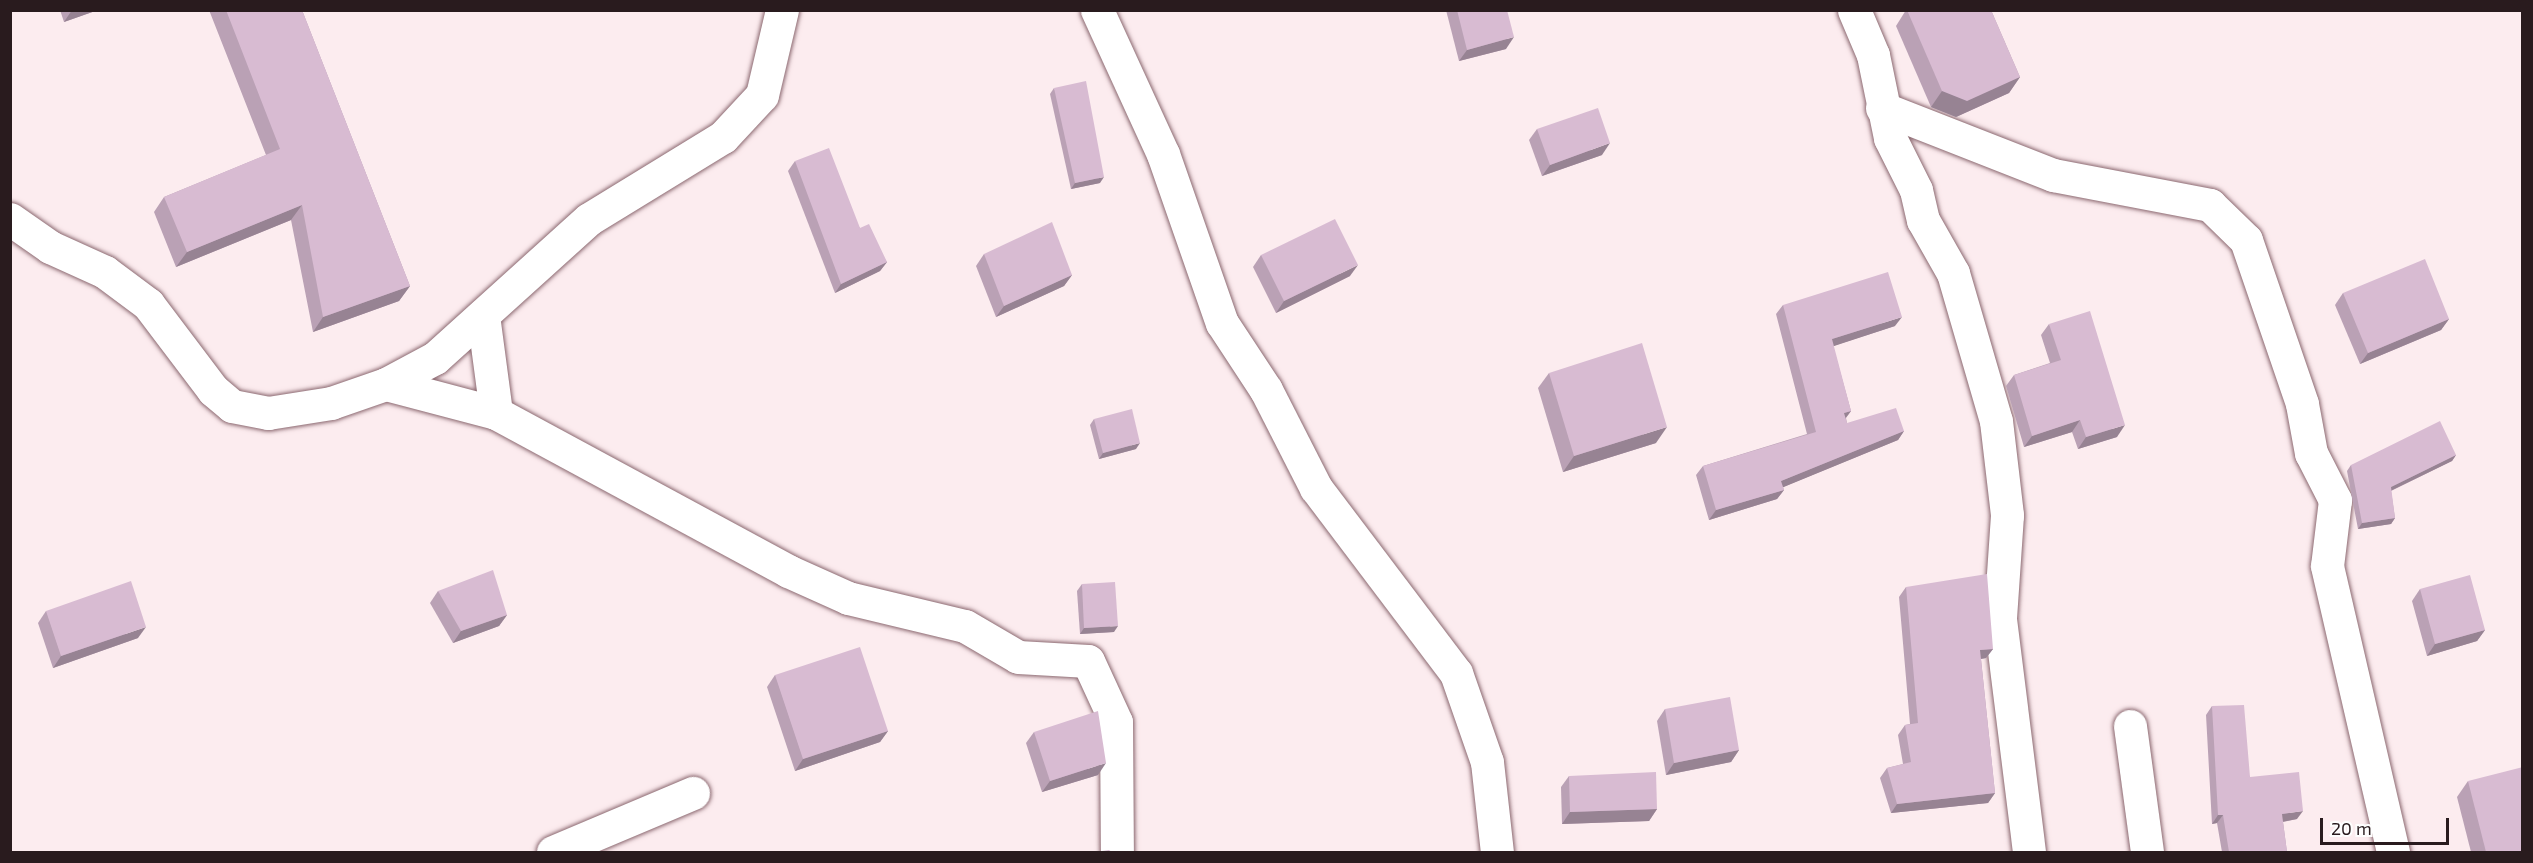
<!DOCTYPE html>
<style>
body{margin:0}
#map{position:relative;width:2533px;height:863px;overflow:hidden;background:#fcecef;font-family:"Exo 2",sans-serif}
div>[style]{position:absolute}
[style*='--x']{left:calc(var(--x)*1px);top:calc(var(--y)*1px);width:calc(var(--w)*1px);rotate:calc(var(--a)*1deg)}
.roads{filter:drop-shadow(0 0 2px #8b6870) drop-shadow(0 0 2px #8b6870)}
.minor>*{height:33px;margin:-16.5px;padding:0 16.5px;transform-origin:16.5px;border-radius:16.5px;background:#fff}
.wall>*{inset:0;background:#baa1b5}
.shaded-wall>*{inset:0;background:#978393}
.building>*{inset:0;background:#d8bbd2}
span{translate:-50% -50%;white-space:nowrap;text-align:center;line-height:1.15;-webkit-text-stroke:6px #fefefe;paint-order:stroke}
.frame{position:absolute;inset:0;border:12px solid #291b1e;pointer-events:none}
.scale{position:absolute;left:2320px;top:818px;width:129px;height:27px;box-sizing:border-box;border:3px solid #291b1e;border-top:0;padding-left:8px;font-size:18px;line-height:21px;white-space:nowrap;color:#291b1e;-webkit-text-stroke:4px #fefefe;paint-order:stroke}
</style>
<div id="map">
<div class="roads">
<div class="minor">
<i style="--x:1097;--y:10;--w:158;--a:65.4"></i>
<i style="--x:1163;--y:154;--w:179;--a:70.8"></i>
<i style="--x:1222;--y:323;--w:80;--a:56.7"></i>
<i style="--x:1266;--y:390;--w:110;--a:63"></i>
<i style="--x:1316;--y:488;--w:232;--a:52.9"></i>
<i style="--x:1456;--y:673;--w:94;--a:70.8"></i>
<i style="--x:1487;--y:762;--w:91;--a:83.7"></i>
<i style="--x:1854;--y:10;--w:49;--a:67.1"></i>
<i style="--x:1873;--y:55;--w:85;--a:78.4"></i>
<i style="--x:1890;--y:138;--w:58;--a:63.4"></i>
<i style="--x:1916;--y:190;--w:31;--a:77"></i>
<i style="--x:1923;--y:220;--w:61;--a:60.5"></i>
<i style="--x:1953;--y:273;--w:154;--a:73.8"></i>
<i style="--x:1996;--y:421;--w:95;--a:83.3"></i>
<i style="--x:2007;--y:515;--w:104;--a:93.9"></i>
<i style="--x:2000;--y:619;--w:235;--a:82.9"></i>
<i style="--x:1882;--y:108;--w:184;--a:21.4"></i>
<i style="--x:2053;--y:175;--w:160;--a:10.8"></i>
<i style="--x:2210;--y:205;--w:50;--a:44.2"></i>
<i style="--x:2246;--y:240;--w:173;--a:71.1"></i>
<i style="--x:2302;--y:404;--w:50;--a:79.6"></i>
<i style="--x:2311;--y:453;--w:53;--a:62.9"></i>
<i style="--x:2335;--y:500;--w:66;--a:96.9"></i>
<i style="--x:2327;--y:566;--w:294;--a:77"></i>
<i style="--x:10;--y:219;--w:49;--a:35"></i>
<i style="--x:50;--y:247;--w:60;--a:24.4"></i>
<i style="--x:105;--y:272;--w:54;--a:36.7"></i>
<i style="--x:148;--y:304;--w:108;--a:52.9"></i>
<i style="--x:213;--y:390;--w:25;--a:40"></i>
<i style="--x:232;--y:406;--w:37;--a:11"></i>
<i style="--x:268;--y:413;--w:64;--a:-9"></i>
<i style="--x:331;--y:403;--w:58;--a:-19.1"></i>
<i style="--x:386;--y:384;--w:55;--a:-28"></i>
<i style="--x:435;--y:358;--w:207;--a:-42.1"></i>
<i style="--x:589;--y:219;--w:157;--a:-31.5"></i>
<i style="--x:723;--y:137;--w:57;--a:-47.1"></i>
<i style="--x:762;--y:95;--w:87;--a:-76.8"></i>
<i style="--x:483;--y:315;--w:99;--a:82.4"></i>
<i style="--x:386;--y:384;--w:114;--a:14.8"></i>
<i style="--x:496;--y:413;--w:332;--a:28.4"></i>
<i style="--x:788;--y:571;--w:66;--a:24.2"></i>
<i style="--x:848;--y:598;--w:120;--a:13.5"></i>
<i style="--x:965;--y:626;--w:61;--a:30.3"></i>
<i style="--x:1018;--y:657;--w:70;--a:3.3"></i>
<i style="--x:1088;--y:661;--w:67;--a:65.3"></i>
<i style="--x:1116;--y:722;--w:130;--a:89.6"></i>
<i style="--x:2130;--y:726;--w:127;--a:82.3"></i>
<i style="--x:553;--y:852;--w:152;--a:-22.9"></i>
</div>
</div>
<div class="wall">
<i style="clip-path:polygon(60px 10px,98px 10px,64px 22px)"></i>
<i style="clip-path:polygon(209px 10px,302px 10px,410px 286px,399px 301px,313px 332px,291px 220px,176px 267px,154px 212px,164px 197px,266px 155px)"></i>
<i style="clip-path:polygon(1446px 10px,1507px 10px,1506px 49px,1459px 61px)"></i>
<i style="clip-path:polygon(1906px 10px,1991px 10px,2020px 77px,2009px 93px,1956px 117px,1931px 107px,1896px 26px)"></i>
<i style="clip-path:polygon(1054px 88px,1100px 183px,1071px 189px,1050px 94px)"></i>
<i style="clip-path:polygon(1537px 129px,1602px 155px,1542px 176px,1529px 140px)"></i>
<i style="clip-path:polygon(795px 161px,860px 228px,887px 262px,880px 271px,835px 293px,788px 171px)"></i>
<i style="clip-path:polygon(984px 254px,1072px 275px,1064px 286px,996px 317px,976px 266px)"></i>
<i style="clip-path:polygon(1261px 255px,1350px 276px,1276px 313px,1253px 267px)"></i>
<i style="clip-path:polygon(2343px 293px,2449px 319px,2441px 330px,2360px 364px,2335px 305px)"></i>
<i style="clip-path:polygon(1783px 305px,1895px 326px,1833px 346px,1851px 411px,1846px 418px,1847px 423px,1904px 431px,1898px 440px,1783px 487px,1784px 490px,1777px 499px,1709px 520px,1696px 475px,1703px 466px,1807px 434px,1776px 314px)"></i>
<i style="clip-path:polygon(2049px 324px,2117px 437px,2078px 449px,2072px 432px,2024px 447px,2006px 386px,2014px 375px,2050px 363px,2041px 335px)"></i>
<i style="clip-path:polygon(1549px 373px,1656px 443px,1563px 472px,1538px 388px)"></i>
<i style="clip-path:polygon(1094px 419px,1136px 449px,1099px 459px,1090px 425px)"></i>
<i style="clip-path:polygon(2456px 455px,2452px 461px,2391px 491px,2395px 518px,2391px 524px,2358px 529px,2347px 471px,2351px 465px)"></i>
<i style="clip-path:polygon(1082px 584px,1114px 632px,1080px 634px,1077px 591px)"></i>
<i style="clip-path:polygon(1906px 587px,1993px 649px,1986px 658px,1981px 659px,1995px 793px,1988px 803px,1891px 813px,1880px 778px,1887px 768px,1903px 764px,1898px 735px,1905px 725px,1910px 724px,1899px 597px)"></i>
<i style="clip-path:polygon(2420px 589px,2485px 630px,2477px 641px,2427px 656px,2412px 601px)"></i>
<i style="clip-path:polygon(438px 591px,507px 615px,499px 626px,453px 643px,430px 603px)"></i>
<i style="clip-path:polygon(46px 611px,138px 638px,53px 668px,38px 623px)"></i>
<i style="clip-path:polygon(775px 675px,888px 731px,880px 742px,795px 771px,767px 687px)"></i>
<i style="clip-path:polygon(2212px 706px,2250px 777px,2297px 819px,2283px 822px,2287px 852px,2222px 852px,2217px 823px,2212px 824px,2206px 715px)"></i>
<i style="clip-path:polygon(1665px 709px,1739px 750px,1731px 762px,1666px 775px,1657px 721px)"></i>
<i style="clip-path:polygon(1034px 732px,1098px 775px,1042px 792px,1026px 743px)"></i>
<i style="clip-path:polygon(1569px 776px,1657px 809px,1649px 821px,1562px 824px,1561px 787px)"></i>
<i style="clip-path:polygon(2468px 781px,2523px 852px,2471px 852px,2457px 797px)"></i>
</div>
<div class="shaded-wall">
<i style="clip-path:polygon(72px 10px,98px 10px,64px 22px)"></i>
<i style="clip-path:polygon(1514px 37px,1506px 49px,1459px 61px,1467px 50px)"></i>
<i style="clip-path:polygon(2020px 77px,2009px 93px,1956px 117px,1931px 107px,1942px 91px)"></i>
<i style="clip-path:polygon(1610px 143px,1602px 155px,1542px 176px,1550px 165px)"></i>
<i style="clip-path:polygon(1104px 177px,1100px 183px,1071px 189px,1075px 183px)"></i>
<i style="clip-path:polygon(302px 205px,291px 220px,176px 267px,187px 252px)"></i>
<i style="clip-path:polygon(887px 262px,880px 271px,835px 293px,841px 284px)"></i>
<i style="clip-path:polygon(1358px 265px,1350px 276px,1276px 313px,1284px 301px)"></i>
<i style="clip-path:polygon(1072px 275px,1064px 286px,996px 317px,1004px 306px)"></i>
<i style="clip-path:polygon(410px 286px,399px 301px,313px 332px,323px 317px)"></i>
<i style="clip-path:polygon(1902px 317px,1895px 326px,1825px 349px,1832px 339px)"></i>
<i style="clip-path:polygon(2449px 319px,2441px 330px,2360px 364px,2368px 353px)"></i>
<i style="clip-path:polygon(1851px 411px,1844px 420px,1844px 413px)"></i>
<i style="clip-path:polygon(2080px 420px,2072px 432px,2024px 447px,2032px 436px)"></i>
<i style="clip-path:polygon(2125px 425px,2117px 437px,2078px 449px,2086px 437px)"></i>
<i style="clip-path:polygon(1667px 427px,1656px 443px,1563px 472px,1574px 456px)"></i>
<i style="clip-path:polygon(1904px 431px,1898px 440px,1774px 491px,1781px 481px)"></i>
<i style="clip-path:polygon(1140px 443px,1136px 449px,1099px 459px,1103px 453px)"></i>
<i style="clip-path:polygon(2456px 455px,2452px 461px,2386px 493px,2391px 487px)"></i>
<i style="clip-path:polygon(1784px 490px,1777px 499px,1709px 520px,1716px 510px)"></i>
<i style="clip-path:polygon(2395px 518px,2391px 524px,2358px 529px,2362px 523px)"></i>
<i style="clip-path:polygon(507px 615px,499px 626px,453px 643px,461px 631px)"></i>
<i style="clip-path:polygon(1118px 626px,1114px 632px,1080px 634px,1084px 628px)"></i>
<i style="clip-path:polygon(146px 627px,138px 638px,53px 668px,61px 656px)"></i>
<i style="clip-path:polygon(2485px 630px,2477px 641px,2427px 656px,2435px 644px)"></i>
<i style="clip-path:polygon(1993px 649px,1986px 658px,1974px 660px,1980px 650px)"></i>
<i style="clip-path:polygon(888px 731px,880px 742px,795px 771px,803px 759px)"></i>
<i style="clip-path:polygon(1739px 750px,1731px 762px,1666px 775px,1674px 763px)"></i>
<i style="clip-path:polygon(1106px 763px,1098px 775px,1042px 792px,1050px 781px)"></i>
<i style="clip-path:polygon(1995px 793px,1988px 803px,1891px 813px,1897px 804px)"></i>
<i style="clip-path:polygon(1657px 809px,1649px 821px,1562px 824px,1570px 812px)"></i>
<i style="clip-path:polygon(2303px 811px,2297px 819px,2276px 823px,2282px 814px)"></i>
<i style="clip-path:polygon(2218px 815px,2223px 815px,2217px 823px,2212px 824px)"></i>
</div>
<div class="building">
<i style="clip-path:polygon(226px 10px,302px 10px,410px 286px,323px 317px,302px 205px,187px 252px,164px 197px,280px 149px)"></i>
<i style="clip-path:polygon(1457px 10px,1507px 10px,1514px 37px,1467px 50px)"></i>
<i style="clip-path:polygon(1907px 10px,1991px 10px,2020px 77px,1967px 101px,1942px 91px)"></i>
<i style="clip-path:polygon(1086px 81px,1104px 177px,1075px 183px,1054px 88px)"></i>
<i style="clip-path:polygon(1598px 108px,1610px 143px,1550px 165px,1537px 129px)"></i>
<i style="clip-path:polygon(829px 148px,860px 228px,869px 224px,887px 262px,841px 284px,795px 161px)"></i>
<i style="clip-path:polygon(1335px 219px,1358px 265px,1284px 301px,1261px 255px)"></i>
<i style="clip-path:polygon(1052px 222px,1072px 275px,1004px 306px,984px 254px)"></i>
<i style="clip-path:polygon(2425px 259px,2449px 319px,2368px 353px,2343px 293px)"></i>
<i style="clip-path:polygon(1888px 272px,1902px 317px,1832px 339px,1851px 411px,1844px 413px,1847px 423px,1896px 408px,1904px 431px,1781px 481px,1784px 490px,1716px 510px,1703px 466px,1816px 432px,1783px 305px)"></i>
<i style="clip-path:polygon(2090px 311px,2125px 425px,2086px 437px,2080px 420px,2032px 436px,2014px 375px,2061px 360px,2049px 324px)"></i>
<i style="clip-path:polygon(1642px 343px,1667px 427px,1574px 456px,1549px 373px)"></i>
<i style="clip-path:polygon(1132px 409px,1140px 443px,1103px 453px,1094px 419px)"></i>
<i style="clip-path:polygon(2440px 421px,2456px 455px,2391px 487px,2395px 518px,2362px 523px,2351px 465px)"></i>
<i style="clip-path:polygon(493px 570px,507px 615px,461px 631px,438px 591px)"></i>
<i style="clip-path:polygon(1987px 574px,1993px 649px,1980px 650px,1995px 793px,1897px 804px,1887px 768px,1911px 762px,1905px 725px,1918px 723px,1906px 587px)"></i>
<i style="clip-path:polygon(2470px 575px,2485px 630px,2435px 644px,2420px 589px)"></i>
<i style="clip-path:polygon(131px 581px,146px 627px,61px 656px,46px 611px)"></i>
<i style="clip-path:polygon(1115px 582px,1118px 626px,1084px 628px,1082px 584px)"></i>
<i style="clip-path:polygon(860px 647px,888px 731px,803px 759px,775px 675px)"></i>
<i style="clip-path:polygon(1730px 697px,1739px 750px,1674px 763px,1665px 709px)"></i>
<i style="clip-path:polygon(2244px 705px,2250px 777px,2299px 772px,2303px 811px,2282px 814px,2287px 852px,2229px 852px,2223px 815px,2218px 815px,2212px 706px)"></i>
<i style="clip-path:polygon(1098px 711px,1106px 763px,1050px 781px,1034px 732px)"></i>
<i style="clip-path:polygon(2523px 767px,2523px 852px,2486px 852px,2468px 781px)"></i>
<i style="clip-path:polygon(1656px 772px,1657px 809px,1570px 812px,1569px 776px)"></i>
<i style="clip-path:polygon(1109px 850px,1112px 852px,1095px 852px)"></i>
</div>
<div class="frame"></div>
<div class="scale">20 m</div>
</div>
